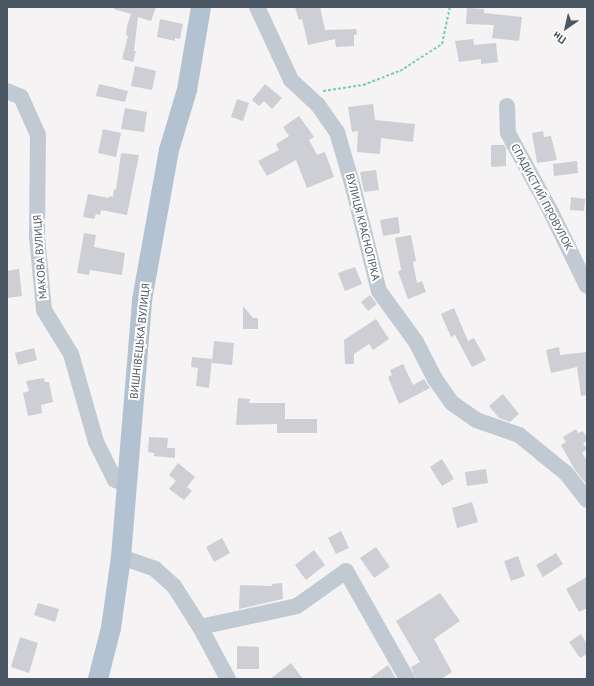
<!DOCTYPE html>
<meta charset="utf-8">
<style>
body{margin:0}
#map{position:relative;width:594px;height:686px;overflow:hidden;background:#f5f3f3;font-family:"PT Sans",sans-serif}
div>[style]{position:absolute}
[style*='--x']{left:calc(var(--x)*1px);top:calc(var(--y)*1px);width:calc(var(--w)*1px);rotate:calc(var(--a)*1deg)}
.building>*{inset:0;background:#cdcfd5}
.path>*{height:2px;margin-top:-1px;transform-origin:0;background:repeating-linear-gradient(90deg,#7ad0a6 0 3px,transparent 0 5px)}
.minor>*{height:16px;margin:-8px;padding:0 8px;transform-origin:8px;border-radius:8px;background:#c1cad2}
.major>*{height:20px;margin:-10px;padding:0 10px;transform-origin:10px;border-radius:10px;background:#b3c2d1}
span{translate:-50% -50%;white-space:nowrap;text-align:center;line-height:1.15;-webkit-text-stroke:4px #fff;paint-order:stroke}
.street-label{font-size:11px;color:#4a5661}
.frame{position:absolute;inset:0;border:8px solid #4a5661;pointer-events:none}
.north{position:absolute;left:546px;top:8px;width:40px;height:40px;-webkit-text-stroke:3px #fff;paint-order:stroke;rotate:214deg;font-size:11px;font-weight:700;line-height:16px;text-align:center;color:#4a5661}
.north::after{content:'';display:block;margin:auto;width:14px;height:18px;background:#4a5661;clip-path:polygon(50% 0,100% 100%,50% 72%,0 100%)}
</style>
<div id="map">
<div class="building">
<i style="clip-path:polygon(114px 7px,156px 7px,151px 21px,138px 17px,134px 51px,136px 51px,133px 62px,122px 59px,128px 36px,126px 35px,127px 26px,131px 14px,114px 9px)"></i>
<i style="clip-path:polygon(295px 7px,320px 7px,325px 30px,356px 29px,357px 34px,354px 35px,354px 46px,336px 47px,335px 39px,308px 45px,302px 19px,299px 20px)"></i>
<i style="clip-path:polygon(467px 8px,484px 9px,484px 13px,522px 17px,519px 41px,492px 38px,494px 25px,466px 24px)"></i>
<i style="clip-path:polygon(160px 19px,183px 24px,180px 39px,175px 38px,175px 41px,157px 37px)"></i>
<i style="clip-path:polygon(473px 39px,474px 45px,496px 43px,498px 62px,481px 64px,481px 59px,459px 62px,455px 41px)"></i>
<i style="clip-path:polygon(135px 66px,156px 71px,152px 90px,131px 86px)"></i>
<i style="clip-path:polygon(99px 84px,128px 91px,125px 102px,96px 96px)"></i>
<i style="clip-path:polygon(265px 84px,282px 98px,272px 109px,264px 101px,259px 106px,252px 100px)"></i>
<i style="clip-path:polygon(237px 99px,249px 103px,243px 121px,231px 117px)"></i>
<i style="clip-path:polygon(373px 104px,375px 120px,415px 124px,413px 142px,381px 138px,380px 154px,357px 152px,358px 131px,352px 132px,348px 107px)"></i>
<i style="clip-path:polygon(125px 108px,147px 112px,144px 132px,121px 129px)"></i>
<i style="clip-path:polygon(299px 116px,314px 137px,309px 140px,317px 155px,325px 152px,334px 177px,307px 188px,296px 160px,267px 176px,258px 161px,279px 150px,276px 144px,289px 136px,283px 127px)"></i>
<i style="clip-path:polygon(103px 129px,121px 133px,116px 157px,98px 153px)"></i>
<i style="clip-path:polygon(543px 131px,544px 137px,551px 136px,557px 160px,537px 163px,532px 133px)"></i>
<i style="clip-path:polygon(491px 145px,504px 145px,506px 148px,506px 166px,491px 167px)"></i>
<i style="clip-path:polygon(121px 153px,139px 155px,127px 215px,101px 210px,100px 215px,96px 214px,94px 219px,83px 217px,88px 194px,109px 198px,109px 196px,113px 197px,114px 189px,116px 190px)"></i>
<i style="clip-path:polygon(577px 161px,578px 173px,554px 176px,553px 164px)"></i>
<i style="clip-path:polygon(376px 170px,379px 190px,364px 192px,360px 172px)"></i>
<i style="clip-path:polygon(571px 197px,585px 199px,584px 211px,570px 210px)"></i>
<i style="clip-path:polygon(398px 217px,400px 233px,383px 236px,380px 220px)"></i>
<i style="clip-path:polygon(84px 233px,96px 235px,94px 247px,125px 253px,122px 275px,90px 270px,89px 275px,77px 273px)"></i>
<i style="clip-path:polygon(411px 235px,416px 261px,413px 262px,417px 283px,422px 281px,426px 292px,408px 299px,398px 272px,403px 268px,401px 269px,395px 238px)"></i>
<i style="clip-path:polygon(355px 267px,362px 284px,345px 291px,338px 273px)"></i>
<i style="clip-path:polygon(19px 269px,22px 296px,7px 298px,7px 271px)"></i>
<i style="clip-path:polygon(370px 295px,377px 304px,368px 311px,361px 302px)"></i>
<i style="clip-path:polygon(243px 306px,253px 318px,258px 318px,258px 329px,243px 329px)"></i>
<i style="clip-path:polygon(454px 308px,468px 341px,474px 338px,486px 360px,472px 367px,455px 335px,451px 337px,441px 314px)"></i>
<i style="clip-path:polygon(376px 319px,389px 339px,373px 350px,369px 344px,354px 354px,354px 364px,345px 364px,344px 340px)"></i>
<i style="clip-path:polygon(214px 341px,234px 343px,232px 365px,212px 363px)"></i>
<i style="clip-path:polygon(559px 347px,560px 355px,587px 352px,587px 395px,581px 396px,577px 367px,551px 373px,546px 350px)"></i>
<i style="clip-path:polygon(34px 348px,37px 360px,18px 365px,15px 353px)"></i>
<i style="clip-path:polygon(192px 357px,212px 359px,209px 388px,196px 386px,198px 368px,191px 367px)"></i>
<i style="clip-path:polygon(403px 364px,413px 385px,424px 379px,430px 388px,399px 404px,388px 377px,392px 375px,390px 370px)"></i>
<i style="clip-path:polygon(44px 378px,45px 382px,49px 382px,53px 402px,41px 405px,42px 413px,28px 416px,23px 393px,29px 391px,26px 381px)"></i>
<i style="clip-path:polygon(503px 394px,519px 414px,510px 422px,499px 418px,489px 406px)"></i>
<i style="clip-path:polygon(238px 398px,250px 399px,249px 403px,285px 403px,285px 419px,317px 419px,317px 433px,277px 433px,277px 424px,236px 425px)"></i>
<i style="clip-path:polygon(576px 429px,578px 433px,583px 431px,587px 438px,587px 441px,583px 443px,587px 449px,582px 453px,587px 461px,587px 485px,575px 470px,561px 445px,566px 442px,563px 437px)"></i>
<i style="clip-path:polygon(149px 437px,168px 438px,167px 448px,175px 448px,175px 458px,154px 456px,154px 453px,148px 452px)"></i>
<i style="clip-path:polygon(442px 459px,454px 479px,442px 486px,430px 467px)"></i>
<i style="clip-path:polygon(178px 463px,195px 477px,187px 487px,192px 491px,184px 500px,169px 489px,176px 481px,169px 475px)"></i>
<i style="clip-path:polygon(486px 469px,488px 483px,467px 486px,465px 472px)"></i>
<i style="clip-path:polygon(472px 502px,478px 522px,457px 528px,452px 508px)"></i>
<i style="clip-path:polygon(341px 531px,349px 548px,336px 554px,328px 538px)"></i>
<i style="clip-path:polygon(222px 538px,230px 553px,214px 562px,206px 547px)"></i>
<i style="clip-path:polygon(376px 547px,390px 567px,374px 578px,360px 558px)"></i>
<i style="clip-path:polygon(314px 550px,325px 565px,306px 580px,295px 565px)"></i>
<i style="clip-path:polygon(556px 553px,563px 564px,543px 577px,536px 565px)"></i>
<i style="clip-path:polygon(518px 556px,525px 576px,511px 581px,504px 561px)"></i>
<i style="clip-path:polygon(587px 577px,587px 608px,579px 612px,566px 589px)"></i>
<i style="clip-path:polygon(282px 583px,283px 599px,239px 609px,240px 585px,272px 586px,272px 584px)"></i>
<i style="clip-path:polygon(440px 593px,460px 621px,434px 639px,452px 672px,441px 679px,416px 679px,411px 667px,420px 662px,396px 621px)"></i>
<i style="clip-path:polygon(38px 603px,59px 609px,55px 622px,34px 615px)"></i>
<i style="clip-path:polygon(581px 634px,587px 644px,587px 654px,580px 658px,569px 642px)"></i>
<i style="clip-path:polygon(20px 637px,38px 643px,29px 673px,11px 667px)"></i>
<i style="clip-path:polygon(237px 646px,259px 647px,259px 669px,237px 669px)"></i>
<i style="clip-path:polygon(291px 663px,303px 679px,270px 679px)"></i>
<i style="clip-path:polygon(388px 665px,396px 679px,369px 679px)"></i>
</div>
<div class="path">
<i style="--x:323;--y:91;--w:40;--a:-8.5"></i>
<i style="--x:363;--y:85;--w:40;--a:-21"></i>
<i style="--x:400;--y:71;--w:50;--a:-32.7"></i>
<i style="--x:442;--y:44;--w:38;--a:-78"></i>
</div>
<div class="minor">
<i style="--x:257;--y:7;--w:81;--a:65"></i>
<i style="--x:291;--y:80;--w:37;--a:43"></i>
<i style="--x:318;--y:105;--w:33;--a:55"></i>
<i style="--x:337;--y:132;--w:57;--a:73.8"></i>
<i style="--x:353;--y:187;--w:107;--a:76"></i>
<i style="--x:379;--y:291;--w:63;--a:54"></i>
<i style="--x:416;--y:342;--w:42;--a:62.8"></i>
<i style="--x:435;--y:379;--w:29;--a:55"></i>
<i style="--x:452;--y:403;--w:29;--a:35"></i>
<i style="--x:476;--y:420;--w:46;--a:19.2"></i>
<i style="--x:519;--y:435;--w:28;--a:39"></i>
<i style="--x:541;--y:453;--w:32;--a:39"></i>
<i style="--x:566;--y:473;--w:34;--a:52"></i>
<i style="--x:7;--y:91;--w:15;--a:23"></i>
<i style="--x:21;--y:97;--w:42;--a:65.9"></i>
<i style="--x:38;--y:135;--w:101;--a:90.6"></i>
<i style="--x:37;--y:236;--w:74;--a:84.6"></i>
<i style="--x:44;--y:310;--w:52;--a:58.5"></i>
<i style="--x:71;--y:354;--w:91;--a:74.1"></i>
<i style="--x:96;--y:442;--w:42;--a:63.4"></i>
<i style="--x:115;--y:480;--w:13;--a:18"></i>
<i style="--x:507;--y:106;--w:27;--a:88"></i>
<i style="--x:508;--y:133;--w:90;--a:61.4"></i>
<i style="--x:551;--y:212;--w:82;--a:64.1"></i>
<i style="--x:121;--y:557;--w:36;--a:19"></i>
<i style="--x:155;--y:569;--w:25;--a:42"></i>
<i style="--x:174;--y:586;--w:49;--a:57.6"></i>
<i style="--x:200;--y:627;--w:59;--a:61.7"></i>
<i style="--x:200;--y:627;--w:99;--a:-12.2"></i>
<i style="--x:297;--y:606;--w:60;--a:-35.5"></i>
<i style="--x:346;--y:571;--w:124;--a:60.5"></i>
</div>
<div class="major">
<i style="--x:98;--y:679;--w:53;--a:-75.7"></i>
<i style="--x:111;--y:628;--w:72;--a:-82"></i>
<i style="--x:121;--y:557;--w:258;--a:-85.3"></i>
<i style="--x:142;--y:300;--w:152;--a:-79.8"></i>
<i style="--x:169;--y:150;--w:63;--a:-73.3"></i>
<i style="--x:187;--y:90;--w:84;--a:-80.4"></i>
</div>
<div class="street-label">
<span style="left:542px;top:197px;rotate:62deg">СПАДИСТИЙ ПРОВУЛОК</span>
<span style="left:363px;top:227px;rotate:76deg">ВУЛИЦЯ КРАСНОГІРКА</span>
<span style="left:40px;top:257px;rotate:-94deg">МАКОВА ВУЛИЦЯ</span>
<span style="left:140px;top:341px;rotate:-84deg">ВИШНІВЕЦЬКА ВУЛИЦЯ</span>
</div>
<div class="frame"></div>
<div class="north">Пн</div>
</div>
